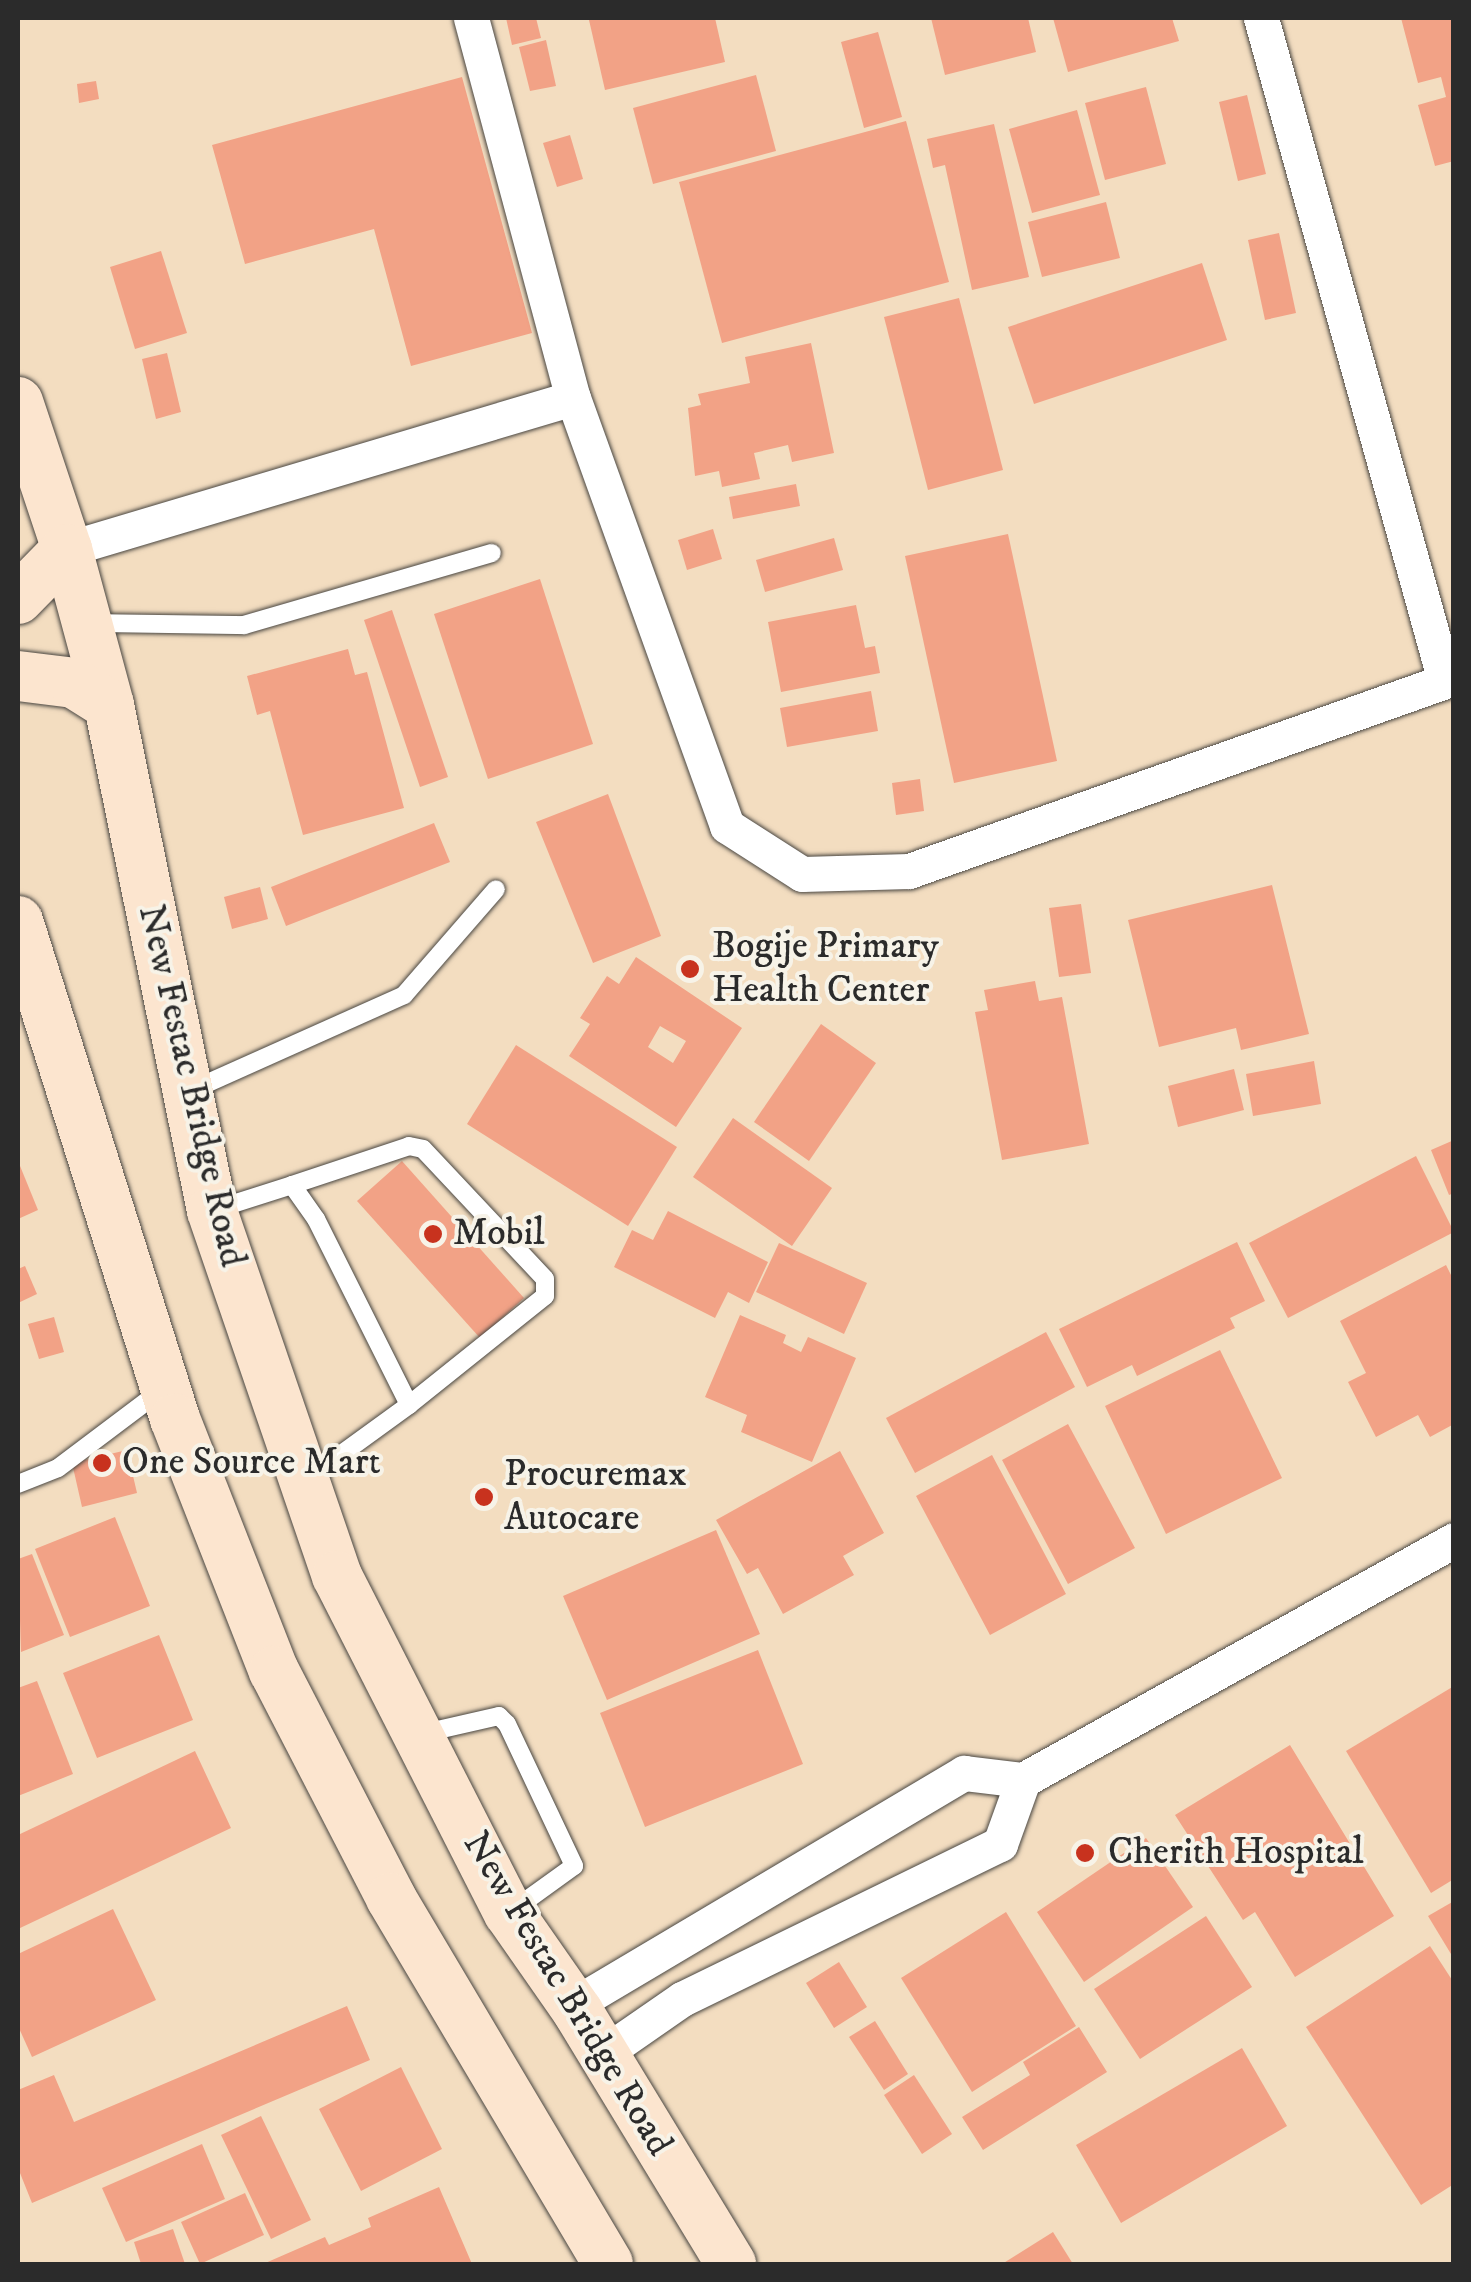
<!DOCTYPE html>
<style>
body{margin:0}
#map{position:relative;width:1471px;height:2282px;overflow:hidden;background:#f3ddc0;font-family:"IM FELL DW Pica",serif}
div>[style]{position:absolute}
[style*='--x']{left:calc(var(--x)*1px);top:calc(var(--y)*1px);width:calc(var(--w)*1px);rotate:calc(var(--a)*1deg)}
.building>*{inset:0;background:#f2a286}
.roads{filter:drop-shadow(0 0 2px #494641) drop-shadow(0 0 2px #494641)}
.lane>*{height:18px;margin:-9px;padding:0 9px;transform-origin:9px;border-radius:9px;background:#fff}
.street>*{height:35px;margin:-17.5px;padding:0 17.5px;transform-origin:17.5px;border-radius:17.5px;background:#fff}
.secondary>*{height:50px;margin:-25px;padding:0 25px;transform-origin:25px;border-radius:25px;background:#fce5cf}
.dots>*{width:28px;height:28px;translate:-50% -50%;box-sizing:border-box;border:5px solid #f7f3e8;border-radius:50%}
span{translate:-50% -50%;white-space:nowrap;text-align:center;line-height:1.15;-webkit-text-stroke:8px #f7f3e8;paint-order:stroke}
.poi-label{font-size:38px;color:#2b2b2b}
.left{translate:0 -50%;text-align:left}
.street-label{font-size:38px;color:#2b2b2b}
.frame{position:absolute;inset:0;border:20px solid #2b2b2b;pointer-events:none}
</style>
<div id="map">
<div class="building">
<i style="clip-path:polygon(506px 18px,536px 18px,541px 38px,512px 45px)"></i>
<i style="clip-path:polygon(600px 18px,715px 18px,725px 62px,605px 90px,589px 20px)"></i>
<i style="clip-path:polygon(931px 18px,1028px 18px,1036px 52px,945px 75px)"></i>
<i style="clip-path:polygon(1053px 18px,1172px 18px,1179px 41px,1068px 72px)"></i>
<i style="clip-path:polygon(1401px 18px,1454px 18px,1454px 161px,1435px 166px,1418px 105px,1446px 97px,1441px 77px,1418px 83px)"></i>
<i style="clip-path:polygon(878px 32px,902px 117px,864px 128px,841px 42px)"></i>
<i style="clip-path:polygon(546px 40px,556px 86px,530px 91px,519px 47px)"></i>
<i style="clip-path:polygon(756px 75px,776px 151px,653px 184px,633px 108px)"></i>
<i style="clip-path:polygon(462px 77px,532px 333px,411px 366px,374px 229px,245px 264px,212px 145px)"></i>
<i style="clip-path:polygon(96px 81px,99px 99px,79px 103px,77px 84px)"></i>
<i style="clip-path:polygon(1146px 87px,1166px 164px,1105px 180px,1085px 103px)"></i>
<i style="clip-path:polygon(1247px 95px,1266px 174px,1238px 181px,1219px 102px)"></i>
<i style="clip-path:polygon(1077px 110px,1100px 195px,1032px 213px,1009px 129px)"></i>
<i style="clip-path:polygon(906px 121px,949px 282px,722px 343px,679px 182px)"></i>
<i style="clip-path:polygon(994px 124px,1029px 277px,972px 290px,945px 165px,933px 168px,927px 139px)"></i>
<i style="clip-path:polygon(570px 135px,583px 179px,557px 187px,543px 143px)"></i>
<i style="clip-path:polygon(1106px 202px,1120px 258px,1042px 277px,1028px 222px)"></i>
<i style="clip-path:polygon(1279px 233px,1296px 313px,1265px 320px,1248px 240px)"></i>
<i style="clip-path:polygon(161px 251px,187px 333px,135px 349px,110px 267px)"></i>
<i style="clip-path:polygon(1202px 263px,1227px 340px,1034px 404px,1008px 327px)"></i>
<i style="clip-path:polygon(959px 298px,1003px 470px,928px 490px,884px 317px)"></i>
<i style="clip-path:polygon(811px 343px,834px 453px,792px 462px,788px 445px,754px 453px,760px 479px,722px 487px,719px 471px,695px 476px,688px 408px,701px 405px,698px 394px,750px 383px,745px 357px)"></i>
<i style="clip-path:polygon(167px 353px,181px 412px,156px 419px,142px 359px)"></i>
<i style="clip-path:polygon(796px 484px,800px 506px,733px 519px,729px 497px)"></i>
<i style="clip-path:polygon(713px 529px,722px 559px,687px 570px,678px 540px)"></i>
<i style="clip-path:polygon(1008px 534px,1057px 761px,954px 783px,905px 556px)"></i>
<i style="clip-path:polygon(834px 538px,843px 570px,765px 592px,756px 560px)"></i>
<i style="clip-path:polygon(540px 579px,593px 744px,488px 779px,434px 614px)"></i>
<i style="clip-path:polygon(856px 605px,865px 648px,875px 646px,880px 673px,781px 692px,768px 622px)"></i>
<i style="clip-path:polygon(392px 610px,448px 777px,420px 787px,364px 620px)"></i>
<i style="clip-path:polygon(348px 649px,355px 675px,367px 672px,404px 808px,303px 835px,270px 711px,257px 715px,247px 676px)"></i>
<i style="clip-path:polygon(871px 691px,878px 731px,787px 747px,780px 708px)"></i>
<i style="clip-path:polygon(920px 779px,924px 811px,896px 815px,892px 783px)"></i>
<i style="clip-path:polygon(608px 794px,661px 936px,593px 963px,536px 822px)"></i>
<i style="clip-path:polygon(434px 823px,450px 862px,286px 926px,271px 887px)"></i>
<i style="clip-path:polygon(1272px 885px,1309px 1034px,1241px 1050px,1236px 1028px,1159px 1047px,1128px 920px)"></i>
<i style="clip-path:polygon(260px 887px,268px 919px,232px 929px,224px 897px)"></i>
<i style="clip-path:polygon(1081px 904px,1091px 973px,1059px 977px,1049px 908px)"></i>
<i style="clip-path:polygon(evenodd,636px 957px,742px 1028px,676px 1127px,569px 1056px,590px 1024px,580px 1018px,607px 976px,619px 984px,636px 957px,660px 1026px,686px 1041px,673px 1063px,648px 1047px,660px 1026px)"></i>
<i style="clip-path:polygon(1035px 981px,1039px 1001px,1062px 997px,1089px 1144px,1002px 1160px,975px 1012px,988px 1010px,984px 990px)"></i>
<i style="clip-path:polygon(821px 1024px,876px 1063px,809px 1161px,754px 1122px)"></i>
<i style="clip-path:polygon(516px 1045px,677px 1147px,628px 1226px,467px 1124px)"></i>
<i style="clip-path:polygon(1314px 1061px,1321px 1104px,1253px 1116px,1246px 1074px)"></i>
<i style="clip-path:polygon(1234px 1069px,1244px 1110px,1178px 1127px,1168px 1086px)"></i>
<i style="clip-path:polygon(733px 1118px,832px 1188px,792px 1246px,693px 1177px)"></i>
<i style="clip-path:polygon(1454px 1140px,1454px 1193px,1449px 1195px,1431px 1150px)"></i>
<i style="clip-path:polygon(1416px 1156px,1454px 1232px,1288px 1318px,1249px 1243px)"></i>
<i style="clip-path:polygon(18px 1161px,38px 1210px,18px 1219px)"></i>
<i style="clip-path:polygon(402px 1161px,524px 1298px,480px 1338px,357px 1201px)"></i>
<i style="clip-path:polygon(668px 1211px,768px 1262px,749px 1303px,728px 1292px,715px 1318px,614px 1267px,632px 1230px,653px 1240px)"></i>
<i style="clip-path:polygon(1237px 1242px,1265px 1301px,1230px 1318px,1235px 1328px,1137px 1376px,1132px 1365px,1087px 1387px,1059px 1329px)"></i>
<i style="clip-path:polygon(779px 1243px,867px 1283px,844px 1334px,756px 1292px)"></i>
<i style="clip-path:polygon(1446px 1265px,1454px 1281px,1454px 1424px,1430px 1437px,1418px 1415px,1376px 1437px,1348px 1382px,1366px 1373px,1340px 1321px)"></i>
<i style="clip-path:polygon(25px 1266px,37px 1294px,18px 1303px,18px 1269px)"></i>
<i style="clip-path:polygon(740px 1315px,786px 1335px,783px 1343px,801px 1352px,808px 1337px,856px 1358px,812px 1462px,741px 1432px,747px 1415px,705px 1397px)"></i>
<i style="clip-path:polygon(54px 1317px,64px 1352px,39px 1359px,28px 1324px)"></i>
<i style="clip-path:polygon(1046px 1332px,1075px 1387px,915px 1473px,886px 1418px)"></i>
<i style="clip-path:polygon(1220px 1350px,1282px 1478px,1166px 1534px,1105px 1406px)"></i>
<i style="clip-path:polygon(1068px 1424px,1135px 1548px,1068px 1584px,1002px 1460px)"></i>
<i style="clip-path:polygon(127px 1450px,137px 1493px,82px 1507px,72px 1463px)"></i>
<i style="clip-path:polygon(840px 1451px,884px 1533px,843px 1556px,854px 1575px,783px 1614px,758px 1568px,747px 1574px,716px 1520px)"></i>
<i style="clip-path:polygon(992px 1455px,1066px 1594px,990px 1635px,916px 1496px)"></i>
<i style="clip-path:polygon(115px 1517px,150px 1606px,70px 1637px,35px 1549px)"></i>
<i style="clip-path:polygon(716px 1530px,760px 1634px,607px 1700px,563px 1596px)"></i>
<i style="clip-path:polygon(32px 1554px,64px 1635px,21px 1652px,18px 1559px)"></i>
<i style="clip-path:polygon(159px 1635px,193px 1720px,97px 1758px,63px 1673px)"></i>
<i style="clip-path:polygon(758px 1650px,803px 1764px,645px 1827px,600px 1713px)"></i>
<i style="clip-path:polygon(37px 1681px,73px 1774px,18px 1796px,18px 1688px)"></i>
<i style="clip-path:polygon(1454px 1686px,1454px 1879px,1431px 1893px,1346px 1751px)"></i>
<i style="clip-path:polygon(1290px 1745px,1394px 1916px,1295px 1977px,1255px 1912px,1243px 1920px,1175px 1815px)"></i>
<i style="clip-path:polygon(195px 1751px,231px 1828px,18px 1929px,18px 1835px)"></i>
<i style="clip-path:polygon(1146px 1838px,1193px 1907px,1084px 1982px,1037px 1912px)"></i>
<i style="clip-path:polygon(1454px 1901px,1454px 1959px,1428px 1916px)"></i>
<i style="clip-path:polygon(113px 1909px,156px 2000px,32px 2057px,18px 2026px,18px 1954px)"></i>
<i style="clip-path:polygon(1006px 1912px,1076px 2026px,972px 2092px,901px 1978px)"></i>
<i style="clip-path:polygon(1206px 1916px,1252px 1987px,1140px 2059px,1094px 1989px)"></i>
<i style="clip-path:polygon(1430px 1946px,1454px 1983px,1454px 2184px,1421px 2205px,1306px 2027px)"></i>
<i style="clip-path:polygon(839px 1962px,867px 2007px,834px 2028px,806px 1983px)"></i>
<i style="clip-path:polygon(347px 2006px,370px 2060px,32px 2203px,18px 2168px,18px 2090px,54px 2075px,74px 2122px)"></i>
<i style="clip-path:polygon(875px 2021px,908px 2074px,884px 2090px,849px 2037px)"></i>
<i style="clip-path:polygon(1079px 2027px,1107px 2072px,983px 2150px,962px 2117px,1030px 2075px,1023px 2062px)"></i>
<i style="clip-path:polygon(1242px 2048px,1287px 2126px,1121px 2223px,1076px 2145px)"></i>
<i style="clip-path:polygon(401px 2067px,442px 2149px,361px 2191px,319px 2109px)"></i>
<i style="clip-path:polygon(914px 2075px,952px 2134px,922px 2154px,884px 2095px)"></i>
<i style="clip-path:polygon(261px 2116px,311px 2220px,271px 2239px,221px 2135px)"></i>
<i style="clip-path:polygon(202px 2144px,225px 2199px,126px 2242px,102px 2188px)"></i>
<i style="clip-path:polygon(439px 2187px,472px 2264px,263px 2264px,325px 2237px,329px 2245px,371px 2227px,368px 2218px)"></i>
<i style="clip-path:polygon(245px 2193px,264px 2235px,200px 2264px,181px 2222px)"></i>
<i style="clip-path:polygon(173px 2229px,185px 2264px,141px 2264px,134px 2242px)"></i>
<i style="clip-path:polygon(1053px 2232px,1073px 2264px,1002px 2264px)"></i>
</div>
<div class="roads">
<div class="lane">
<i style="--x:93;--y:623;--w:151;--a:0.8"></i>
<i style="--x:244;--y:625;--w:258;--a:-16.2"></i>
<i style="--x:192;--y:1090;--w:232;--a:-24.1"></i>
<i style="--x:404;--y:995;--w:140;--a:-49"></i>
<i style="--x:292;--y:1185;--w:123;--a:-18.4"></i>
<i style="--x:409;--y:1146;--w:14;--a:12"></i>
<i style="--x:423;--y:1149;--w:178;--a:46.8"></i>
<i style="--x:545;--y:1279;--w:17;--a:90"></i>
<i style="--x:545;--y:1296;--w:174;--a:141.3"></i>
<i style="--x:217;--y:1209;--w:79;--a:-17.7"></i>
<i style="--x:292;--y:1185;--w:42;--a:54.8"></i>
<i style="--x:316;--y:1219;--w:208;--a:63.4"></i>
<i style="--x:409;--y:1405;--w:126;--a:144"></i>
<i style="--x:18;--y:1484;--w:43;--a:-21.8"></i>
<i style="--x:58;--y:1468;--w:128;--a:-37"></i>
<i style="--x:420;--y:1734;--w:81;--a:-12.8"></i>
<i style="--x:499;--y:1716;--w:11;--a:45"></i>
<i style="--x:507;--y:1724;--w:157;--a:64.7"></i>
<i style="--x:574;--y:1866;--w:75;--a:144.2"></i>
</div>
<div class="street">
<i style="--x:471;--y:18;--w:393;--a:75"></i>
<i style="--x:573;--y:398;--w:455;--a:70.2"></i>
<i style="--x:727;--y:826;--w:89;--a:32.6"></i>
<i style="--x:802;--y:874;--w:107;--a:-1.6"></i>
<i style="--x:909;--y:871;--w:578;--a:-19.5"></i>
<i style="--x:1261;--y:18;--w:688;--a:74.49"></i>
<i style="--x:67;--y:549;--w:528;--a:-16.62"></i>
<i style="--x:573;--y:2005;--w:455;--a:-30.7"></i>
<i style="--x:964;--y:1773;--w:59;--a:6.8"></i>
<i style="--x:1023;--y:1780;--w:493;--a:-29.1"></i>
<i style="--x:604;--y:2053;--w:95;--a:-34.7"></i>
<i style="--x:682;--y:1999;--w:354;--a:-26"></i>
<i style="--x:1000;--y:1844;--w:68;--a:-70.2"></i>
</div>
<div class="secondary">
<i style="--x:18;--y:402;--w:155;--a:71.6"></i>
<i style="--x:67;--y:549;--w:162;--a:74.9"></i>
<i style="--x:109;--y:705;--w:516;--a:78.49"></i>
<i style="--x:212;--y:1211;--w:386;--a:71.1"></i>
<i style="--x:337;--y:1576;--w:378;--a:63"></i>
<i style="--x:509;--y:1913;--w:121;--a:55.1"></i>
<i style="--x:578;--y:2012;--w:295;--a:58.7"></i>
<i style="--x:18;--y:599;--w:70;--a:-45.6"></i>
<i style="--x:18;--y:676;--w:56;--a:7.1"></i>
<i style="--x:74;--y:683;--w:41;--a:32.2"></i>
<i style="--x:18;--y:921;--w:522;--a:72.5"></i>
<i style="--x:175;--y:1419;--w:271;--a:68.6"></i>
<i style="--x:274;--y:1671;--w:255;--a:62.7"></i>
<i style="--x:391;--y:1898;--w:425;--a:59.3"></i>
</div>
</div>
<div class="dots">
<i style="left:690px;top:969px;background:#c8321e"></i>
<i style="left:433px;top:1234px;background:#c8321e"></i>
<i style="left:102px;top:1463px;background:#c8321e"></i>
<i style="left:484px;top:1497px;background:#c8321e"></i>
<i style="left:1085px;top:1853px;background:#c8321e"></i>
</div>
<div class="poi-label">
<span class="left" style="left:712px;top:969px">Bogije Primary<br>Health Center</span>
<span class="left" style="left:453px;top:1234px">Mobil</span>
<span class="left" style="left:122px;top:1463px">One Source Mart</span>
<span class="left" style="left:504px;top:1497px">Procuremax<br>Autocare</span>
<span class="left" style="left:1108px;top:1853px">Cherith Hospital</span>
</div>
<div class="street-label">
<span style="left:191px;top:1086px;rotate:77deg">New Festac Bridge Road</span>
<span style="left:567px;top:1994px;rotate:59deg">New Festac Bridge Road</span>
</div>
<div class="frame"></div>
</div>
